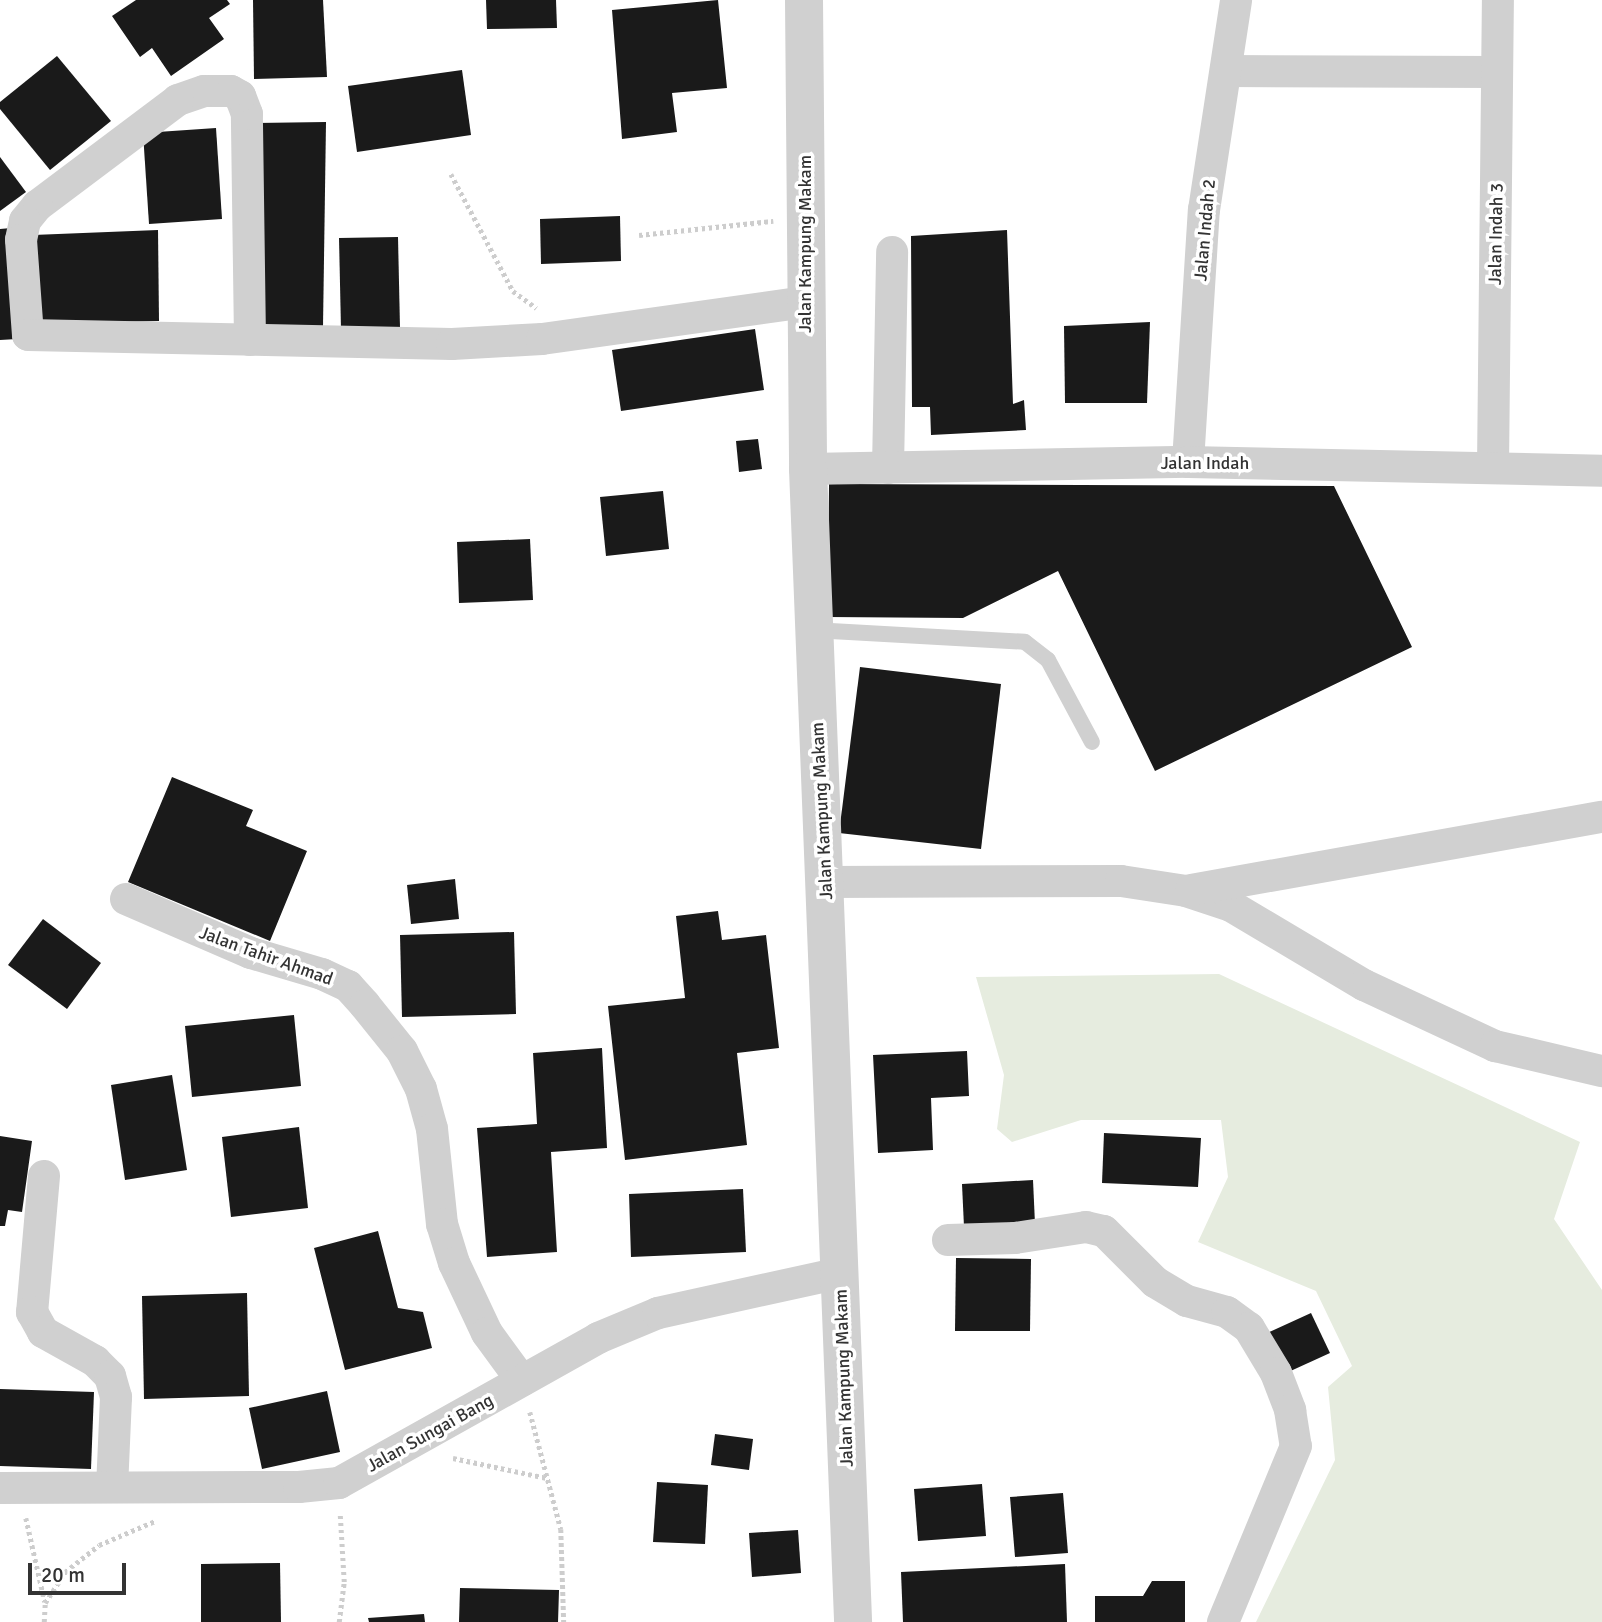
<!DOCTYPE html>
<style>
body{margin:0}
#map{position:relative;width:1602px;height:1622px;overflow:hidden;background:#fff;font-family:Signika,sans-serif}
div>[style]{position:absolute}
[style*='--x']{left:calc(var(--x)*1px);top:calc(var(--y)*1px);width:calc(var(--w)*1px);rotate:calc(var(--a)*1deg)}
.green>*{inset:0;background:#e6ecdf}
.building>*{inset:0;background:#1a1a1a}
.path>*{height:4.5px;margin-top:-2.25px;transform-origin:0;background:repeating-linear-gradient(90deg,#cdcdcd 0 3.5px,transparent 0 7px)}
.service>*{height:16px;margin:-8px;padding:0 8px;transform-origin:8px;border-radius:8px;background:#d0d0d0}
.minor>*{height:32px;margin:-16px;padding:0 16px;transform-origin:16px;border-radius:16px;background:#d0d0d0}
.tertiary>*{height:38px;margin:-19px;padding:0 19px;transform-origin:19px;border-radius:19px;background:#d0d0d0}
span{translate:-50% -50%;white-space:nowrap;text-align:center;line-height:1.15;-webkit-text-stroke:7px #fff;paint-order:stroke}
.street-label{font-size:18px;color:#333}
.scale{position:absolute;left:28px;top:1563px;width:98px;height:32px;box-sizing:border-box;border:4px solid #333;border-top:0;padding-left:9px;font-size:21px;line-height:24px;white-space:nowrap;color:#333;-webkit-text-stroke:5px #fff;paint-order:stroke}
</style>
<div id="map">
<div class="green">
<i style="clip-path:polygon(1219px 974px,1580px 1142px,1554px 1219px,1602px 1290px,1602px 1622px,1256px 1622px,1335px 1460px,1328px 1387px,1352px 1366px,1316px 1291px,1198px 1242px,1228px 1177px,1221px 1120px,1081px 1120px,1012px 1142px,997px 1129px,1004px 1075px,976px 977px)"></i>
</div>
<div class="building">
<i style="clip-path:polygon(136px 0,227px 0,230px 4px,209px 18px,224px 39px,171px 76px,152px 48px,140px 57px,112px 16px)"></i>
<i style="clip-path:polygon(253px 0,323px 0,327px 77px,254px 79px)"></i>
<i style="clip-path:polygon(486px 0,556px 0,557px 28px,487px 29px)"></i>
<i style="clip-path:polygon(718px 0,727px 88px,672px 93px,677px 132px,622px 139px,612px 10px)"></i>
<i style="clip-path:polygon(57px 56px,111px 121px,50px 170px,0 109px,0 102px)"></i>
<i style="clip-path:polygon(462px 70px,471px 135px,357px 152px,348px 86px)"></i>
<i style="clip-path:polygon(326px 122px,323px 327px,256px 327px,256px 123px)"></i>
<i style="clip-path:polygon(216px 128px,222px 219px,149px 224px,143px 133px)"></i>
<i style="clip-path:polygon(0 157px,26px 192px,0 211px)"></i>
<i style="clip-path:polygon(620px 216px,621px 261px,541px 264px,540px 219px)"></i>
<i style="clip-path:polygon(11px 228px,17px 339px,0 340px,0 229px)"></i>
<i style="clip-path:polygon(158px 230px,159px 321px,36px 324px,33px 235px)"></i>
<i style="clip-path:polygon(1007px 230px,1013px 404px,1024px 400px,1026px 430px,931px 435px,930px 407px,912px 407px,911px 236px)"></i>
<i style="clip-path:polygon(398px 237px,400px 328px,341px 329px,339px 238px)"></i>
<i style="clip-path:polygon(1150px 322px,1147px 403px,1065px 403px,1064px 326px)"></i>
<i style="clip-path:polygon(755px 329px,764px 390px,621px 411px,612px 350px)"></i>
<i style="clip-path:polygon(758px 439px,762px 469px,739px 472px,736px 441px)"></i>
<i style="clip-path:polygon(829px 484px,1334px 486px,1412px 647px,1155px 771px,1058px 571px,963px 618px,828px 617px)"></i>
<i style="clip-path:polygon(663px 491px,669px 549px,606px 556px,600px 497px)"></i>
<i style="clip-path:polygon(530px 539px,533px 600px,459px 603px,457px 542px)"></i>
<i style="clip-path:polygon(860px 667px,1001px 684px,981px 849px,839px 833px)"></i>
<i style="clip-path:polygon(172px 777px,253px 810px,246px 826px,307px 851px,270px 941px,128px 882px)"></i>
<i style="clip-path:polygon(455px 879px,459px 919px,411px 924px,407px 885px)"></i>
<i style="clip-path:polygon(718px 911px,722px 940px,766px 935px,779px 1048px,737px 1053px,747px 1145px,625px 1160px,608px 1006px,685px 998px,676px 916px)"></i>
<i style="clip-path:polygon(43px 919px,101px 963px,67px 1009px,8px 965px)"></i>
<i style="clip-path:polygon(514px 932px,516px 1014px,402px 1017px,400px 935px)"></i>
<i style="clip-path:polygon(294px 1015px,301px 1086px,192px 1097px,185px 1026px)"></i>
<i style="clip-path:polygon(602px 1048px,607px 1148px,551px 1152px,557px 1252px,487px 1257px,477px 1128px,537px 1124px,533px 1053px)"></i>
<i style="clip-path:polygon(967px 1051px,969px 1096px,931px 1098px,933px 1150px,878px 1153px,873px 1055px)"></i>
<i style="clip-path:polygon(172px 1075px,187px 1170px,125px 1180px,111px 1085px)"></i>
<i style="clip-path:polygon(299px 1127px,308px 1208px,231px 1217px,222px 1137px)"></i>
<i style="clip-path:polygon(1104px 1133px,1201px 1138px,1198px 1187px,1102px 1183px)"></i>
<i style="clip-path:polygon(0 1136px,32px 1141px,22px 1212px,8px 1210px,5px 1226px,0 1226px)"></i>
<i style="clip-path:polygon(1033px 1180px,1035px 1224px,964px 1227px,962px 1184px)"></i>
<i style="clip-path:polygon(743px 1189px,746px 1252px,631px 1257px,629px 1194px)"></i>
<i style="clip-path:polygon(378px 1231px,398px 1308px,423px 1312px,432px 1348px,345px 1370px,314px 1248px)"></i>
<i style="clip-path:polygon(956px 1258px,1031px 1259px,1030px 1331px,955px 1331px)"></i>
<i style="clip-path:polygon(247px 1293px,249px 1396px,144px 1399px,142px 1296px)"></i>
<i style="clip-path:polygon(1311px 1313px,1330px 1353px,1284px 1374px,1265px 1334px)"></i>
<i style="clip-path:polygon(0 1389px,94px 1392px,91px 1469px,0 1466px)"></i>
<i style="clip-path:polygon(327px 1391px,340px 1452px,262px 1469px,249px 1408px)"></i>
<i style="clip-path:polygon(715px 1434px,753px 1439px,749px 1470px,711px 1465px)"></i>
<i style="clip-path:polygon(657px 1482px,708px 1485px,705px 1544px,653px 1542px)"></i>
<i style="clip-path:polygon(982px 1484px,986px 1536px,918px 1541px,914px 1489px)"></i>
<i style="clip-path:polygon(1063px 1493px,1068px 1553px,1015px 1557px,1010px 1497px)"></i>
<i style="clip-path:polygon(798px 1530px,801px 1573px,752px 1577px,749px 1533px)"></i>
<i style="clip-path:polygon(280px 1563px,281px 1622px,201px 1622px,201px 1564px)"></i>
<i style="clip-path:polygon(1065px 1564px,1067px 1622px,903px 1622px,901px 1572px)"></i>
<i style="clip-path:polygon(1152px 1581px,1185px 1581px,1185px 1622px,1095px 1622px,1095px 1596px,1143px 1596px)"></i>
<i style="clip-path:polygon(460px 1588px,559px 1590px,558px 1622px,459px 1622px)"></i>
<i style="clip-path:polygon(424px 1614px,425px 1622px,369px 1622px,368px 1618px)"></i>
</div>
<div class="path">
<i style="--x:451;--y:174;--w:132;--a:62.1"></i>
<i style="--x:513;--y:291;--w:29;--a:36"></i>
<i style="--x:639;--y:235;--w:135;--a:-6"></i>
<i style="--x:530;--y:1412;--w:121;--a:75.2"></i>
<i style="--x:561;--y:1529;--w:93;--a:88.2"></i>
<i style="--x:453;--y:1458;--w:96;--a:12"></i>
<i style="--x:26;--y:1518;--w:86;--a:77.3"></i>
<i style="--x:44;--y:1622;--w:19;--a:-87"></i>
<i style="--x:45;--y:1603;--w:37;--a:-57"></i>
<i style="--x:65;--y:1572;--w:43;--a:-38.5"></i>
<i style="--x:99;--y:1545;--w:61;--a:-23.2"></i>
<i style="--x:339;--y:1622;--w:40;--a:-82.9"></i>
<i style="--x:344;--y:1582;--w:67;--a:-93.4"></i>
</div>
<div class="service">
<i style="--x:813;--y:630;--w:212;--a:3.2"></i>
<i style="--x:1025;--y:642;--w:29;--a:38"></i>
<i style="--x:1048;--y:660;--w:93;--a:61.8"></i>
</div>
<div class="minor">
<i style="--x:1226;--y:71;--w:271;--a:0.2"></i>
<i style="--x:250;--y:340;--w:226;--a:-90.8"></i>
<i style="--x:247;--y:114;--w:19;--a:-111"></i>
<i style="--x:240;--y:96;--w:10;--a:-151"></i>
<i style="--x:231;--y:91;--w:27;--a:180"></i>
<i style="--x:204;--y:91;--w:28;--a:161"></i>
<i style="--x:178;--y:100;--w:176;--a:143.1"></i>
<i style="--x:37;--y:206;--w:19;--a:129"></i>
<i style="--x:25;--y:221;--w:19;--a:102"></i>
<i style="--x:21;--y:240;--w:95;--a:85.8"></i>
<i style="--x:28;--y:335;--w:424;--a:1.2"></i>
<i style="--x:452;--y:344;--w:90;--a:-3.2"></i>
<i style="--x:542;--y:339;--w:267;--a:-8"></i>
<i style="--x:1188;--y:462;--w:253;--a:-86.4"></i>
<i style="--x:1204;--y:210;--w:212;--a:-81.3"></i>
<i style="--x:888;--y:468;--w:216;--a:-88.9"></i>
<i style="--x:1493;--y:468;--w:468;--a:-89.4"></i>
<i style="--x:808;--y:469;--w:380;--a:-1.1"></i>
<i style="--x:1188;--y:462;--w:414;--a:1.2"></i>
<i style="--x:826;--y:882;--w:295;--a:-0.2"></i>
<i style="--x:1121;--y:881;--w:66;--a:8.7"></i>
<i style="--x:1186;--y:891;--w:47;--a:18.4"></i>
<i style="--x:1231;--y:906;--w:155;--a:30.7"></i>
<i style="--x:1364;--y:985;--w:145;--a:25"></i>
<i style="--x:1495;--y:1046;--w:110;--a:13.2"></i>
<i style="--x:1191;--y:890;--w:417;--a:-10.1"></i>
<i style="--x:126;--y:899;--w:136;--a:23.4"></i>
<i style="--x:251;--y:953;--w:74;--a:16.5"></i>
<i style="--x:322;--y:974;--w:29;--a:25"></i>
<i style="--x:348;--y:986;--w:25;--a:48"></i>
<i style="--x:365;--y:1005;--w:59;--a:51.2"></i>
<i style="--x:402;--y:1051;--w:42;--a:63.4"></i>
<i style="--x:421;--y:1089;--w:41;--a:74.6"></i>
<i style="--x:432;--y:1129;--w:96;--a:84"></i>
<i style="--x:442;--y:1224;--w:41;--a:72.9"></i>
<i style="--x:454;--y:1263;--w:77;--a:64.8"></i>
<i style="--x:487;--y:1333;--w:59;--a:53.9"></i>
<i style="--x:44;--y:1176;--w:137;--a:95"></i>
<i style="--x:32;--y:1312;--w:23;--a:61"></i>
<i style="--x:43;--y:1332;--w:60;--a:29.1"></i>
<i style="--x:95;--y:1361;--w:21;--a:45"></i>
<i style="--x:110;--y:1376;--w:22;--a:74"></i>
<i style="--x:116;--y:1397;--w:90;--a:92.5"></i>
<i style="--x:948;--y:1240;--w:67;--a:-1.7"></i>
<i style="--x:1015;--y:1238;--w:72;--a:-8.8"></i>
<i style="--x:1086;--y:1227;--w:18;--a:13"></i>
<i style="--x:1104;--y:1231;--w:72;--a:45"></i>
<i style="--x:1155;--y:1282;--w:37;--a:31"></i>
<i style="--x:1187;--y:1301;--w:41;--a:15.4"></i>
<i style="--x:1227;--y:1312;--w:27;--a:36"></i>
<i style="--x:1249;--y:1328;--w:52;--a:59"></i>
<i style="--x:1276;--y:1373;--w:40;--a:69"></i>
<i style="--x:1290;--y:1410;--w:36;--a:81"></i>
<i style="--x:1296;--y:1446;--w:191;--a:112.5"></i>
<i style="--x:0;--y:1488;--w:299;--a:-0.2"></i>
<i style="--x:299;--y:1487;--w:40;--a:-5.7"></i>
<i style="--x:339;--y:1483;--w:297;--a:-29.2"></i>
<i style="--x:598;--y:1338;--w:65;--a:-22.6"></i>
<i style="--x:658;--y:1313;--w:186;--a:-12.4"></i>
</div>
<div class="tertiary">
<i style="--x:804;--y:0;--w:469;--a:89.5"></i>
<i style="--x:808;--y:469;--w:1154;--a:87.76"></i>
</div>
<div class="street-label">
<span style="left:1205px;top:230px;rotate:-85deg">Jalan Indah 2</span>
<span style="left:1496px;top:234px;rotate:-89deg">Jalan Indah 3</span>
<span style="left:805px;top:244px;rotate:-90deg">Jalan Kampung Makam</span>
<span style="left:1205px;top:463px">Jalan Indah</span>
<span style="left:822px;top:811px;rotate:-93deg">Jalan Kampung Makam</span>
<span style="left:266px;top:956px;rotate:20deg">Jalan Tahir Ahmad</span>
<span style="left:844px;top:1378px;rotate:-92deg">Jalan Kampung Makam</span>
<span style="left:430px;top:1433px;rotate:-29deg">Jalan Sungai Bang</span>
</div>
<div class="scale">20 m</div>
</div>
